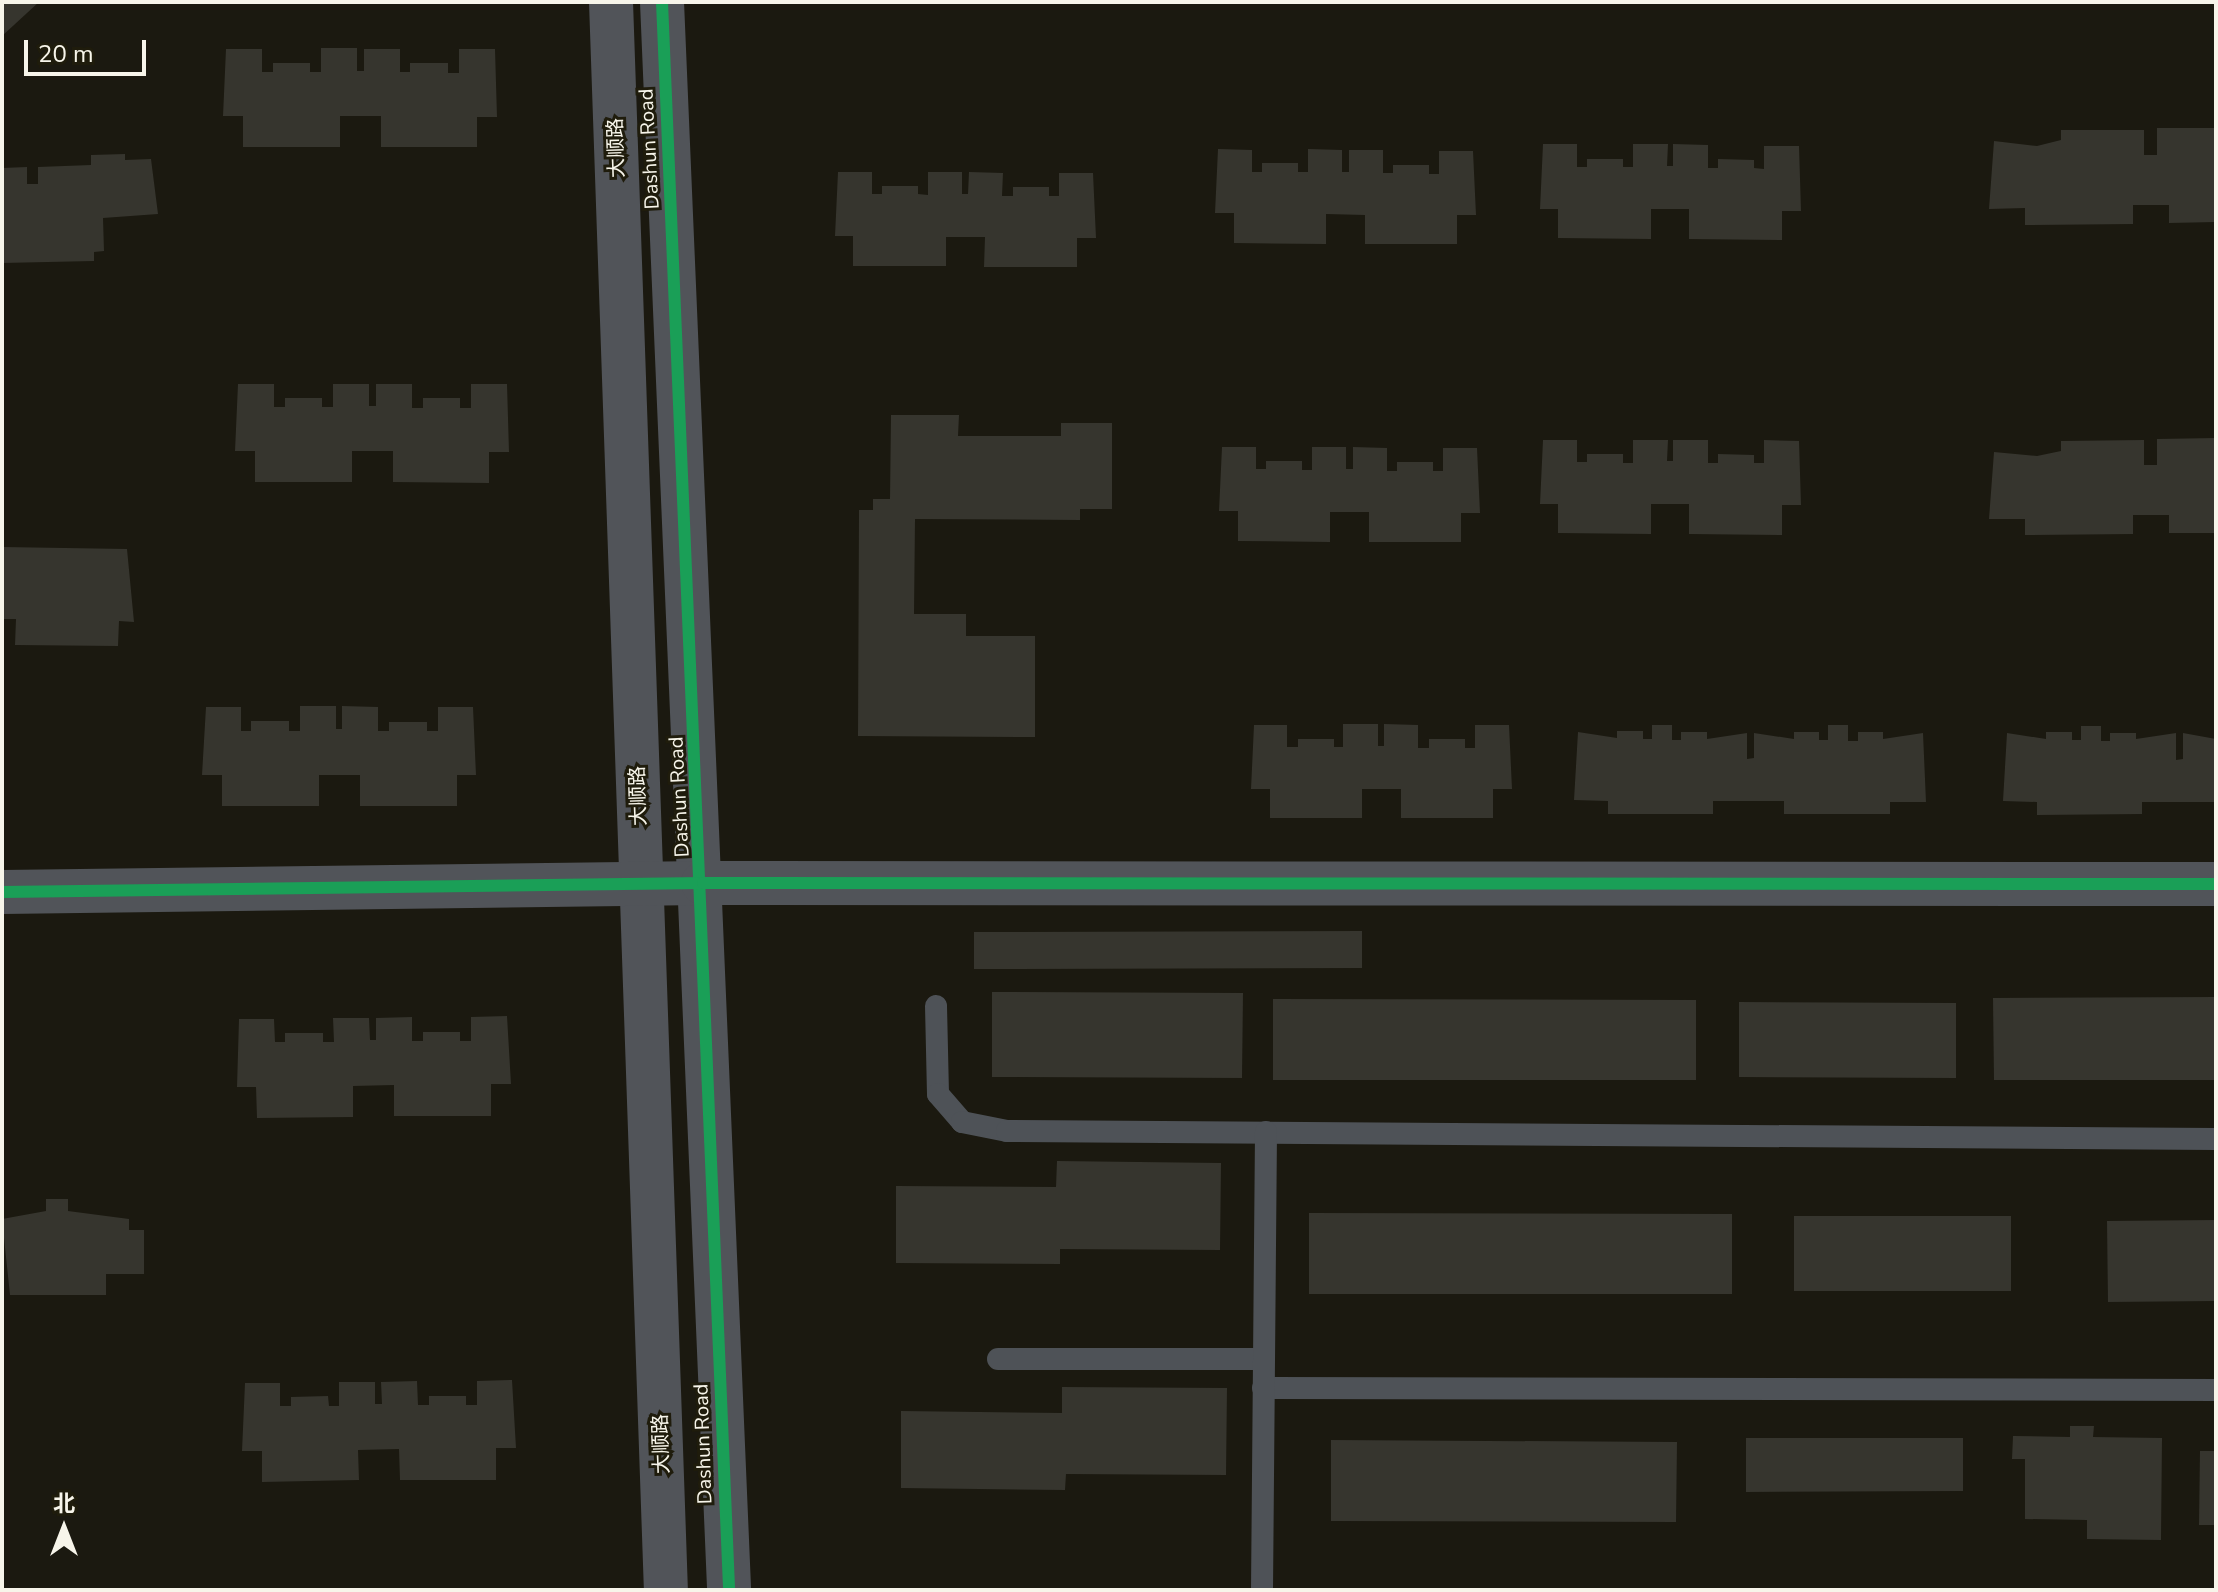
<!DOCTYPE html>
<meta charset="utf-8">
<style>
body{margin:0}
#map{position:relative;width:2218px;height:1592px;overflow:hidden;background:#1b1910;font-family:"Nunito Sans","Noto Sans SC",sans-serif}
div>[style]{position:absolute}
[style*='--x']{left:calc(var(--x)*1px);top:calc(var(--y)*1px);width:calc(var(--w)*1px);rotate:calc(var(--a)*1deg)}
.building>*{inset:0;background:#36352e}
.lane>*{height:22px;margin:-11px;padding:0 11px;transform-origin:11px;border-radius:11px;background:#4e5257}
.secondary>*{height:44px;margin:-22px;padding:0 22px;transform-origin:22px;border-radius:22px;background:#515459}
.cycleway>*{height:12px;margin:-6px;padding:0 6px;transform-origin:6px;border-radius:6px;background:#1a9f57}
span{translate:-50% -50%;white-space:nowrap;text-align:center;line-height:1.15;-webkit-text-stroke:6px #1f1c0c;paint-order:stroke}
.street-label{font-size:20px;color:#f7f5ea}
.frame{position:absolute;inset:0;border:4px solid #f7f5ea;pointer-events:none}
.north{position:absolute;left:24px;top:1488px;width:80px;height:80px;-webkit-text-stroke:6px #1f1c0c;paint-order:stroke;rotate:0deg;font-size:22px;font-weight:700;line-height:32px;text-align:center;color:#f7f5ea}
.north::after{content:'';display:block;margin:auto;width:28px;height:36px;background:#f7f5ea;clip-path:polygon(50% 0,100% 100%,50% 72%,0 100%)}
.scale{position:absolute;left:24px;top:40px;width:122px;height:36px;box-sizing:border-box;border:4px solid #f7f5ea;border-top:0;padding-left:10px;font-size:24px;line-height:28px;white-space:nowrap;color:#f7f5ea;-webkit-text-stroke:6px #1f1c0c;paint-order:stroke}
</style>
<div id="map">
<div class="building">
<i style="clip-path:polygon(2px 2px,39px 2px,2px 36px)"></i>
<i style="clip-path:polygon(321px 48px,357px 48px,357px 71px,364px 71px,364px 49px,400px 49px,400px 72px,410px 72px,410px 63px,448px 63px,448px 73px,459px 73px,459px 49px,495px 49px,497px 117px,477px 117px,477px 147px,381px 147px,381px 116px,340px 116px,340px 147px,243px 147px,243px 116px,223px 116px,226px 49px,262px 49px,262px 72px,273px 72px,273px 63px,310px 63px,310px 72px,321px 72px)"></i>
<i style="clip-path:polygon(2157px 128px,2216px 128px,2216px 222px,2169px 223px,2169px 205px,2133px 205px,2133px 224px,2025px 225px,2025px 208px,1989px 209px,1994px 141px,2037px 146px,2061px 140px,2061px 130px,2144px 130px,2144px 155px,2157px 155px)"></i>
<i style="clip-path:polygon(1543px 144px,1577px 144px,1577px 167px,1587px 167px,1587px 159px,1623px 159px,1623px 167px,1633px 167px,1633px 144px,1668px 144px,1667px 166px,1673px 166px,1673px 144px,1708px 145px,1708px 168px,1718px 168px,1718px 159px,1754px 160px,1754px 168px,1764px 169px,1764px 146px,1799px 146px,1801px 211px,1782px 211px,1782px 240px,1689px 239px,1689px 209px,1651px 209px,1651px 239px,1558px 238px,1558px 209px,1540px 209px)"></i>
<i style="clip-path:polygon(1218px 149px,1252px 150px,1252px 172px,1262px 172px,1262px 163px,1298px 163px,1298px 172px,1308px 172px,1308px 149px,1342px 150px,1342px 172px,1349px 172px,1349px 150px,1383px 150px,1383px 173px,1393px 173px,1393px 165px,1429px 165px,1429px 174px,1439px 174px,1439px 151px,1473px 151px,1476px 215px,1457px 215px,1457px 244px,1365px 244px,1365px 215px,1326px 214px,1326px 244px,1234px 243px,1234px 213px,1215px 213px)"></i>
<i style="clip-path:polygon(125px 154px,125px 160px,151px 159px,158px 214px,103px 218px,104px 251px,94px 252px,94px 261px,2px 263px,2px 168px,27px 167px,27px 184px,38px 184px,38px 167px,91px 165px,91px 155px)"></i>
<i style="clip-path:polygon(838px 172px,872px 172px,872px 194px,882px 194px,882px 186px,918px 186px,918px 194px,928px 195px,928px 172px,962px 172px,962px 194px,968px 194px,969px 172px,1003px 173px,1002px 196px,1013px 196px,1013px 187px,1049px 187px,1049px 196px,1059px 196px,1059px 173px,1093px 173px,1096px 238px,1077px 238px,1077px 267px,984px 267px,985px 237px,946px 237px,946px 266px,853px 266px,853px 236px,835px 236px)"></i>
<i style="clip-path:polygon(238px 384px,274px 384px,274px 407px,285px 407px,285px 398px,322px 398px,322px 407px,333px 407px,333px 384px,369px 384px,369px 406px,376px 406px,376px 384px,412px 384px,412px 408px,423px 408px,423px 398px,460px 398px,460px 408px,471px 408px,471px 384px,507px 384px,509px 452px,489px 452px,489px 483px,393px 482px,393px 451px,352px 451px,352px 482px,255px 482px,255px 451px,235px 451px)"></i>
<i style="clip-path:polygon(891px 415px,959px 415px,958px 436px,1061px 436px,1061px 423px,1112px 423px,1112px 509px,1080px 509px,1080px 520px,915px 519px,914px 614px,966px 614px,966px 636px,1035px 636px,1035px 737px,858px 736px,859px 510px,873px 510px,873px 499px,890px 499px)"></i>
<i style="clip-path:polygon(2216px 438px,2216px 533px,2169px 533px,2169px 515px,2133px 515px,2133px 534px,2025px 535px,2025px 519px,1989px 519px,1994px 452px,2037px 456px,2061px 451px,2061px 441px,2144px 440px,2144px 465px,2157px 465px,2157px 439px)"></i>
<i style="clip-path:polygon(1543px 440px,1577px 440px,1577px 462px,1587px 462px,1587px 454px,1623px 454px,1623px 463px,1633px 463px,1633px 440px,1668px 440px,1667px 461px,1673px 461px,1673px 440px,1708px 440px,1708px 463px,1718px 463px,1718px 454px,1754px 455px,1754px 463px,1764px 463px,1764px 440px,1799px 441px,1801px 505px,1782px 505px,1782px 535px,1689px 534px,1689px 504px,1651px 504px,1651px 534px,1558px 533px,1558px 504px,1540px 504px)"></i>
<i style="clip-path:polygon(1222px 447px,1256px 447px,1256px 469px,1266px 469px,1266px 461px,1302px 461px,1302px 470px,1312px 470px,1312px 447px,1346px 447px,1346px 469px,1353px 469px,1353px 447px,1387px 448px,1387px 471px,1397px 471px,1397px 462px,1433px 462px,1433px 471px,1443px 471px,1443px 448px,1477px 448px,1480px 513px,1461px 513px,1461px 542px,1369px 542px,1369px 512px,1330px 512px,1330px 542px,1238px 541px,1238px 511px,1219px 511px)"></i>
<i style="clip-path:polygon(3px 547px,127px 549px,134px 622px,119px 621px,118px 646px,15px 645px,16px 619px,2px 619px)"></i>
<i style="clip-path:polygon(300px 706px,336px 706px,336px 729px,342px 729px,342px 706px,378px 707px,378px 731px,389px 731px,389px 722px,427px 722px,427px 731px,438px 731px,438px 707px,473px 707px,476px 775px,457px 775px,457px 806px,360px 806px,360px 775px,319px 775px,319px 806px,222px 806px,222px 775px,202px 775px,206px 707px,241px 707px,241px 731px,251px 731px,251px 721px,289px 721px,289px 731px,300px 731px)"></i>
<i style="clip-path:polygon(1343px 724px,1378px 724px,1378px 746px,1384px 746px,1384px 724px,1418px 725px,1418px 748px,1429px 748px,1429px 739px,1465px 739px,1465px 748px,1475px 748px,1475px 725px,1509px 725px,1512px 789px,1493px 789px,1493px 818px,1401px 818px,1401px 789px,1362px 789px,1362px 818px,1270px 818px,1270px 789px,1251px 789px,1254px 725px,1287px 725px,1287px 747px,1298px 747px,1298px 739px,1334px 739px,1334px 747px,1343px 747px)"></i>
<i style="clip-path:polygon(1652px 725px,1672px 725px,1672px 740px,1681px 740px,1681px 732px,1707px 732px,1707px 739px,1747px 733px,1747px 759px,1754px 758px,1754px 733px,1794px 739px,1794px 732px,1819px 732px,1819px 740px,1828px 740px,1828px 725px,1848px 725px,1848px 741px,1858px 741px,1858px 732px,1883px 732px,1883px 739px,1923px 733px,1926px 802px,1890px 802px,1890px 814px,1784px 814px,1784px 801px,1713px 801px,1713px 814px,1608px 814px,1608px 801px,1574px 800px,1578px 732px,1617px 738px,1617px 731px,1643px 731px,1643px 739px,1652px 739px)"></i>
<i style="clip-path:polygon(2081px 726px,2101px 726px,2101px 741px,2110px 741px,2110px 733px,2136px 733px,2136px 739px,2176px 733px,2176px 760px,2183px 759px,2183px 733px,2216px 739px,2216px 802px,2142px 802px,2142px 814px,2037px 815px,2037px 802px,2003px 801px,2007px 733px,2046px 739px,2046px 732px,2072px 732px,2072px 740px,2081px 740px)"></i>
<i style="clip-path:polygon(1362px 931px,1362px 968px,974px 969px,974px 932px)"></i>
<i style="clip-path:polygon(992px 992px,1243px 993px,1242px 1078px,992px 1077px)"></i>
<i style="clip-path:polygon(2216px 997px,2216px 1080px,1994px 1080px,1993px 998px)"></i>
<i style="clip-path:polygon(1273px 999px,1696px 1000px,1696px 1080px,1273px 1080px)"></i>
<i style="clip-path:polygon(1739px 1002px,1956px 1003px,1956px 1078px,1739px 1077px)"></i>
<i style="clip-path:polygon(507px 1016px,511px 1084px,491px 1084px,491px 1116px,394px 1116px,394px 1085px,353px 1086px,353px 1117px,257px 1118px,256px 1087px,237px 1087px,239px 1019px,274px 1019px,275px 1042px,285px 1042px,285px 1033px,323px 1033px,323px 1042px,334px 1042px,333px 1018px,369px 1018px,370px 1040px,376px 1040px,376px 1018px,412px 1017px,412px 1041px,423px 1041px,423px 1032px,460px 1032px,460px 1041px,471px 1041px,471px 1017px)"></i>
<i style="clip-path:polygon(1057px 1161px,1221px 1163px,1220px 1250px,1060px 1249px,1060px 1264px,896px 1263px,896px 1186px,1056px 1187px)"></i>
<i style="clip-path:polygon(46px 1199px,68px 1199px,68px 1211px,129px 1219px,129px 1230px,144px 1230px,144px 1274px,106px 1274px,106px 1295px,10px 1295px,2px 1219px,46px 1211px)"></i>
<i style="clip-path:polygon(1309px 1213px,1732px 1214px,1732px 1294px,1309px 1294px)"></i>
<i style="clip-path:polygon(1794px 1216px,2011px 1216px,2011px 1291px,1794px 1291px)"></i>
<i style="clip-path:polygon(2216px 1220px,2216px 1301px,2108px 1302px,2107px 1221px)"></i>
<i style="clip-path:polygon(512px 1380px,516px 1448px,496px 1448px,496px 1480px,400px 1480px,399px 1449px,358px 1450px,359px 1480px,262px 1482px,262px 1451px,242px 1451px,245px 1383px,280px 1383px,280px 1406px,291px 1406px,291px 1397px,328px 1396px,329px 1406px,339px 1406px,339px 1382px,375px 1382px,375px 1404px,382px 1404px,381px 1382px,417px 1381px,418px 1405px,429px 1405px,429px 1396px,466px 1396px,466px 1405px,477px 1405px,477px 1381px)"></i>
<i style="clip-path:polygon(1062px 1387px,1227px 1388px,1226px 1475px,1066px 1474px,1065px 1490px,901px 1488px,901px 1411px,1062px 1413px)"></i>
<i style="clip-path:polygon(2070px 1426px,2094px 1426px,2093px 1437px,2162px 1438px,2161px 1540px,2087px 1539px,2087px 1520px,2025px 1519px,2025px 1459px,2012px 1459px,2013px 1436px,2070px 1437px)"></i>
<i style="clip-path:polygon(1746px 1438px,1963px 1438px,1963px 1491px,1746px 1492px)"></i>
<i style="clip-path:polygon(1331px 1440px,1677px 1442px,1676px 1522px,1331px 1521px)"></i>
<i style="clip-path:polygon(2200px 1451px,2216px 1451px,2216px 1525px,2199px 1525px)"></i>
</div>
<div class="lane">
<i style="--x:936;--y:1006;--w:88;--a:88.7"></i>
<i style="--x:938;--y:1094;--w:37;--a:49"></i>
<i style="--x:962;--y:1122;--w:46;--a:11.3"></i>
<i style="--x:1007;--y:1131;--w:1209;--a:0.38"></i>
<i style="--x:998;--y:1359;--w:266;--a:0"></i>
<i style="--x:1263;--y:1388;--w:953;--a:0.12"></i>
<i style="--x:1262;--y:1590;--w:458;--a:-89.5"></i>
</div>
<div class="secondary">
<i style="--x:611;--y:2;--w:1589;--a:88.02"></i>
<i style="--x:662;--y:2;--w:1589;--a:87.58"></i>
<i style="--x:2;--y:892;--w:701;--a:-0.74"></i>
<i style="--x:703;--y:883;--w:1513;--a:0.04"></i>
</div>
<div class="cycleway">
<i style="--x:662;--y:2;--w:1589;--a:87.58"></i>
<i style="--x:2;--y:892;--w:701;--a:-0.74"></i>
<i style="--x:703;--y:883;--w:1513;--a:0.04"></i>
</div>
<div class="street-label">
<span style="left:616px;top:148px;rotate:-92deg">大顺路</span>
<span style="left:649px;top:149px;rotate:-93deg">Dashun Road</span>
<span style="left:638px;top:796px;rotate:-92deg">大顺路</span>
<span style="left:679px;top:797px;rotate:-93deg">Dashun Road</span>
<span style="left:661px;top:1444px;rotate:-92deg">大顺路</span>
<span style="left:703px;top:1444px;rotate:-92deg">Dashun Road</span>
</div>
<div class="frame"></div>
<div class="north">北</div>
<div class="scale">20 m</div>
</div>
